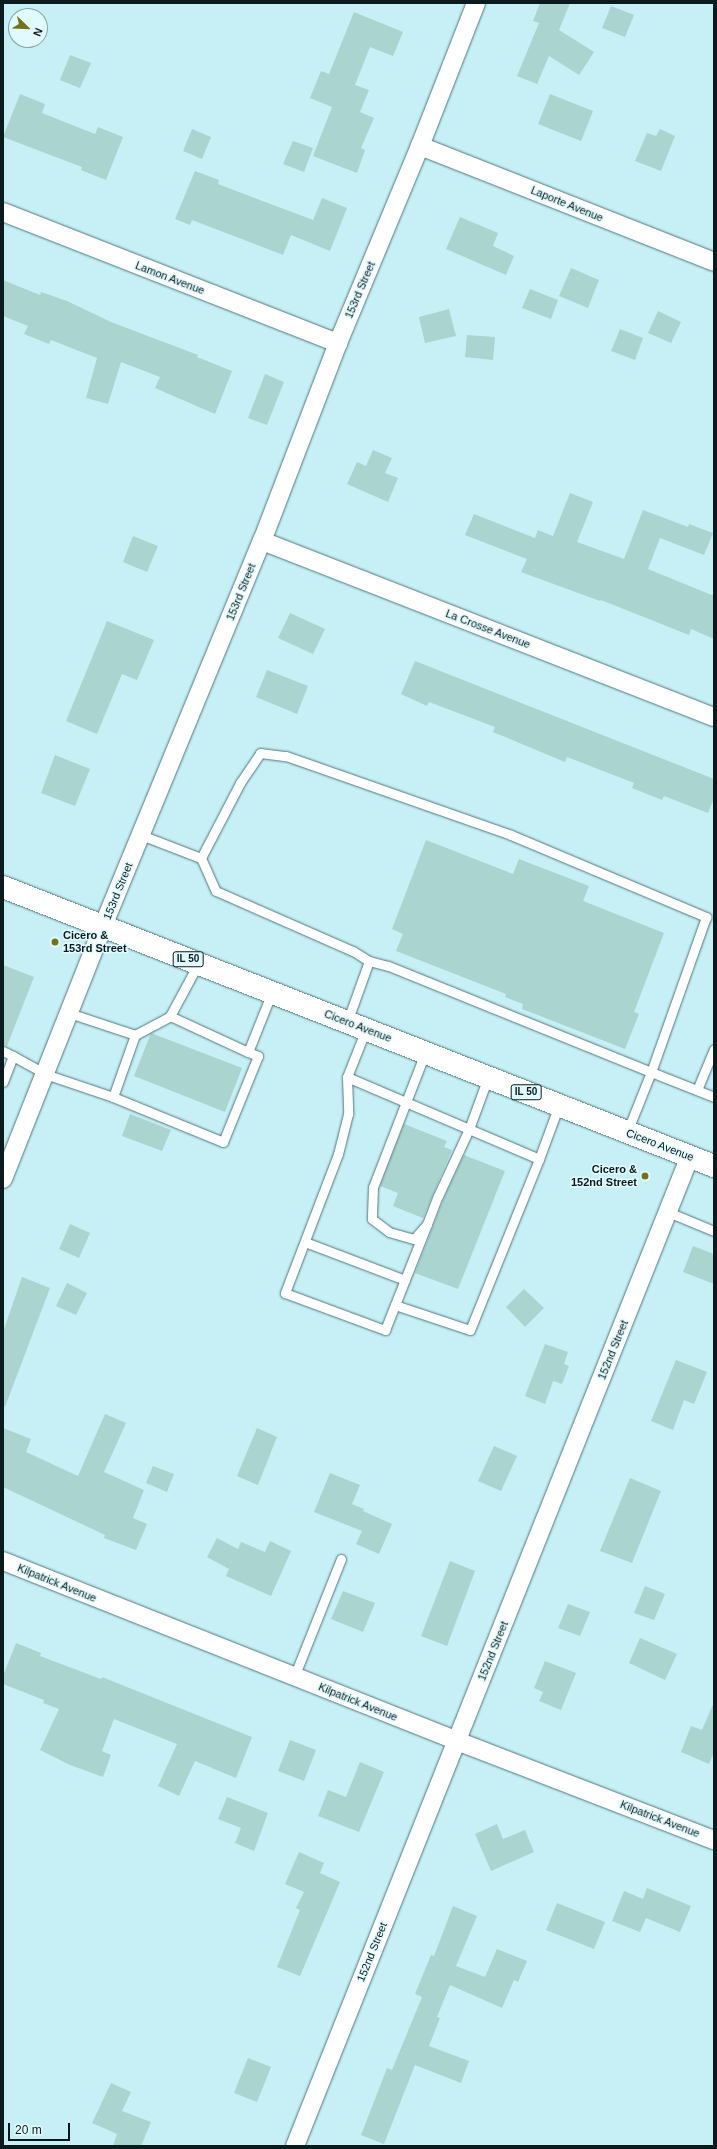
<!DOCTYPE html>
<style>
body{margin:0}
#map{position:relative;width:717px;height:2149px;overflow:hidden;background:#c6f0f6;font-family:Helvetica,sans-serif}
div>[style]{position:absolute}
[style*='--x']{left:calc(var(--x)*1px);top:calc(var(--y)*1px);width:calc(var(--w)*1px);rotate:calc(var(--a)*1deg)}
.building>*{inset:0;background:#aad4cf}
.roads{filter:drop-shadow(0 0 1px #50777d) drop-shadow(0 0 1px #50777d)}
.lane>*{height:9px;margin:-4.5px;padding:0 4.5px;transform-origin:4.5px;border-radius:4.5px;background:#fff}
.street>*{height:18px;margin:-9px;padding:0 9px;transform-origin:9px;border-radius:9px;background:#fff}
.primary>*{height:22px;margin:-11px;padding:0 11px;transform-origin:11px;border-radius:11px;background:#fff}
.dots>*{width:11px;height:11px;translate:-50% -50%;box-sizing:border-box;border:2px solid #e1fafd;border-radius:50%}
span{translate:-50% -50%;white-space:nowrap;text-align:center;line-height:1.15;-webkit-text-stroke:3px #e1fafd;paint-order:stroke}
.shield-label span{padding:1px 3px;background:#e1fafd;border:1px solid;border-radius:3px;-webkit-text-stroke-width:0}
.shield-label{font-size:10px;color:#0b1b1d;font-weight:700}
.street-label{font-size:11px;color:#0b1b1d}
.poi-label{font-size:11px;color:#0b1b1d;font-weight:700}
.left{translate:0 -50%;text-align:left}
.right{translate:-100% -50%;text-align:right}
.frame{position:absolute;inset:0;border:4px solid #0b1b1d;pointer-events:none}
.north{position:absolute;left:8px;top:8px;width:40px;height:40px;box-sizing:border-box;background:#e1fafd;border:1px solid #8ba1a3;border-radius:50%;rotate:113deg;font-size:11px;font-weight:700;line-height:16px;text-align:center;color:#0b1b1d}
.north::after{content:'';display:block;margin:auto;width:14px;height:18px;background:#737419;clip-path:polygon(50% 0,100% 100%,50% 72%,0 100%)}
.scale{position:absolute;left:8px;top:2123px;width:62px;height:18px;box-sizing:border-box;border:2px solid #0b1b1d;border-top:0;padding-left:5px;font-size:12px;line-height:14px;white-space:nowrap;color:#0b1b1d;-webkit-text-stroke:3px #e1fafd;paint-order:stroke}
</style>
<div id="map">
<div class="building">
<i style="clip-path:polygon(540px 3px,570px 3px,559px 30px,594px 52px,579px 75px,549px 56px,537px 84px,517px 76px,539px 23px,533px 21px)"></i>
<i style="clip-path:polygon(611px 6px,634px 15px,625px 37px,602px 28px)"></i>
<i style="clip-path:polygon(354px 12px,403px 32px,393px 56px,370px 47px,355px 85px,369px 90px,360px 112px,374px 118px,361px 148px,365px 150px,357px 173px,313px 156px,332px 107px,310px 98px,321px 71px,329px 74px)"></i>
<i style="clip-path:polygon(70px 55px,91px 63px,80px 88px,60px 80px)"></i>
<i style="clip-path:polygon(20px 94px,45px 104px,42px 113px,95px 134px,98px 127px,123px 137px,106px 180px,81px 170px,82px 167px,3px 137px)"></i>
<i style="clip-path:polygon(550px 94px,593px 111px,581px 141px,538px 124px)"></i>
<i style="clip-path:polygon(192px 129px,211px 137px,202px 159px,183px 151px)"></i>
<i style="clip-path:polygon(660px 129px,675px 136px,661px 171px,635px 161px,647px 133px,656px 136px)"></i>
<i style="clip-path:polygon(293px 141px,313px 148px,304px 172px,283px 164px)"></i>
<i style="clip-path:polygon(195px 171px,219px 180px,218px 184px,313px 220px,322px 198px,347px 208px,330px 251px,291px 235px,283px 255px,192px 220px,190px 225px,175px 219px)"></i>
<i style="clip-path:polygon(460px 217px,498px 233px,493px 246px,514px 256px,506px 275px,446px 249px)"></i>
<i style="clip-path:polygon(571px 268px,599px 280px,588px 308px,559px 296px)"></i>
<i style="clip-path:polygon(3px 280px,40px 295px,41px 292px,67px 301px,111px 322px,198px 355px,197px 357px,232px 371px,215px 414px,155px 388px,160px 377px,121px 362px,108px 404px,86px 398px,97px 358px,51px 340px,49px 344px,24px 334px,28px 326px,3px 316px)"></i>
<i style="clip-path:polygon(530px 289px,558px 300px,551px 319px,522px 308px)"></i>
<i style="clip-path:polygon(449px 309px,456px 336px,425px 343px,419px 317px)"></i>
<i style="clip-path:polygon(658px 311px,681px 322px,671px 343px,648px 333px)"></i>
<i style="clip-path:polygon(620px 329px,643px 338px,635px 360px,611px 351px)"></i>
<i style="clip-path:polygon(467px 335px,495px 337px,493px 360px,465px 357px)"></i>
<i style="clip-path:polygon(265px 374px,284px 382px,267px 425px,248px 418px)"></i>
<i style="clip-path:polygon(373px 450px,392px 458px,385px 473px,398px 478px,388px 502px,347px 484px,357px 462px,366px 466px)"></i>
<i style="clip-path:polygon(570px 493px,593px 502px,577px 542px,624px 559px,643px 510px,688px 527px,689px 524px,713px 533px,704px 555px,660px 538px,648px 569px,714px 596px,714px 639px,691px 629px,689px 635px,601px 600px,600px 601px,521px 572px,527px 559px,465px 535px,474px 514px,535px 538px,538px 530px,553px 536px)"></i>
<i style="clip-path:polygon(133px 536px,158px 546px,147px 572px,123px 562px)"></i>
<i style="clip-path:polygon(290px 613px,325px 629px,313px 654px,278px 638px)"></i>
<i style="clip-path:polygon(107px 621px,154px 640px,137px 680px,122px 674px,97px 734px,66px 721px)"></i>
<i style="clip-path:polygon(415px 661px,714px 779px,714px 798px,708px 813px,664px 796px,662px 800px,632px 788px,634px 783px,567px 757px,565px 762px,493px 732px,495px 727px,429px 702px,427px 706px,401px 694px)"></i>
<i style="clip-path:polygon(267px 670px,308px 686px,297px 714px,256px 697px)"></i>
<i style="clip-path:polygon(55px 755px,90px 769px,75px 806px,41px 793px)"></i>
<i style="clip-path:polygon(426px 840px,513px 874px,519px 859px,589px 886px,583px 901px,664px 933px,634px 1012px,639px 1014px,625px 1049px,522px 1009px,523px 1004px,505px 997px,506px 994px,396px 951px,403px 934px,392px 929px)"></i>
<i style="clip-path:polygon(3px 965px,34px 977px,7px 1046px,3px 1045px)"></i>
<i style="clip-path:polygon(151px 1033px,242px 1068px,225px 1112px,134px 1076px)"></i>
<i style="clip-path:polygon(130px 1114px,171px 1130px,162px 1151px,122px 1136px)"></i>
<i style="clip-path:polygon(404px 1124px,447px 1141px,444px 1147px,452px 1150px,423px 1218px,393px 1206px,398px 1193px,380px 1186px)"></i>
<i style="clip-path:polygon(464px 1155px,505px 1171px,458px 1289px,415px 1273px,444px 1198px)"></i>
<i style="clip-path:polygon(70px 1224px,90px 1233px,79px 1258px,59px 1249px)"></i>
<i style="clip-path:polygon(693px 1246px,714px 1254px,714px 1284px,683px 1272px)"></i>
<i style="clip-path:polygon(22px 1277px,50px 1288px,5px 1407px,3px 1406px,3px 1332px)"></i>
<i style="clip-path:polygon(67px 1283px,87px 1293px,76px 1315px,56px 1306px)"></i>
<i style="clip-path:polygon(524px 1289px,544px 1308px,525px 1327px,506px 1307px)"></i>
<i style="clip-path:polygon(545px 1344px,568px 1352px,564px 1364px,569px 1366px,562px 1384px,553px 1381px,545px 1404px,525px 1396px)"></i>
<i style="clip-path:polygon(676px 1360px,707px 1372px,694px 1404px,684px 1400px,673px 1430px,651px 1421px)"></i>
<i style="clip-path:polygon(105px 1414px,126px 1423px,104px 1472px,144px 1490px,133px 1518px,147px 1524px,136px 1550px,104px 1538px,105px 1535px,3px 1487px,3px 1428px,31px 1439px,26px 1452px,78px 1476px)"></i>
<i style="clip-path:polygon(257px 1428px,277px 1437px,258px 1485px,237px 1476px)"></i>
<i style="clip-path:polygon(494px 1446px,517px 1456px,501px 1491px,478px 1481px)"></i>
<i style="clip-path:polygon(153px 1466px,174px 1474px,167px 1492px,146px 1483px)"></i>
<i style="clip-path:polygon(330px 1473px,360px 1485px,352px 1504px,364px 1509px,363px 1511px,392px 1524px,379px 1554px,356px 1544px,362px 1531px,314px 1512px)"></i>
<i style="clip-path:polygon(630px 1478px,661px 1491px,632px 1563px,600px 1551px)"></i>
<i style="clip-path:polygon(217px 1538px,238px 1549px,241px 1542px,265px 1552px,270px 1541px,291px 1551px,271px 1596px,226px 1576px,229px 1569px,207px 1557px)"></i>
<i style="clip-path:polygon(450px 1561px,475px 1571px,447px 1646px,421px 1636px)"></i>
<i style="clip-path:polygon(645px 1586px,665px 1594px,654px 1620px,634px 1613px)"></i>
<i style="clip-path:polygon(343px 1591px,375px 1603px,363px 1632px,331px 1619px)"></i>
<i style="clip-path:polygon(568px 1604px,590px 1612px,580px 1636px,558px 1628px)"></i>
<i style="clip-path:polygon(640px 1638px,677px 1654px,665px 1680px,629px 1663px)"></i>
<i style="clip-path:polygon(16px 1643px,41px 1653px,40px 1656px,101px 1679px,102px 1677px,252px 1737px,236px 1778px,195px 1761px,179px 1796px,158px 1786px,177px 1744px,114px 1719px,102px 1751px,111px 1755px,103px 1777px,70px 1765px,40px 1750px,59px 1709px,43px 1703px,44px 1700px,3px 1684px,3px 1676px)"></i>
<i style="clip-path:polygon(545px 1661px,576px 1673px,561px 1710px,539px 1701px,543px 1692px,534px 1688px)"></i>
<i style="clip-path:polygon(714px 1702px,714px 1752px,709px 1764px,681px 1752px,691px 1726px,702px 1730px)"></i>
<i style="clip-path:polygon(290px 1740px,316px 1750px,304px 1781px,278px 1771px)"></i>
<i style="clip-path:polygon(360px 1762px,384px 1772px,359px 1832px,318px 1816px,328px 1790px,346px 1797px)"></i>
<i style="clip-path:polygon(227px 1797px,268px 1813px,254px 1851px,235px 1843px,241px 1828px,218px 1819px)"></i>
<i style="clip-path:polygon(497px 1824px,503px 1839px,525px 1830px,534px 1852px,491px 1871px,475px 1834px)"></i>
<i style="clip-path:polygon(299px 1852px,324px 1863px,320px 1873px,340px 1882px,300px 1976px,277px 1967px,300px 1910px,296px 1908px,304px 1892px,285px 1884px)"></i>
<i style="clip-path:polygon(647px 1888px,691px 1906px,680px 1932px,646px 1918px,640px 1932px,612px 1921px,624px 1891px,643px 1899px)"></i>
<i style="clip-path:polygon(557px 1903px,605px 1922px,594px 1949px,546px 1930px)"></i>
<i style="clip-path:polygon(453px 1906px,477px 1916px,456px 1966px,485px 1977px,497px 1949px,527px 1961px,518px 1982px,514px 1980px,502px 2008px,450px 1985px,437px 2017px,440px 2018px,429px 2046px,469px 2061px,461px 2083px,415px 2065px,384px 2144px,361px 2135px,387px 2068px,392px 2070px,422px 1997px,415px 1994px,431px 1955px,434px 1956px)"></i>
<i style="clip-path:polygon(248px 2058px,271px 2067px,257px 2102px,234px 2093px)"></i>
<i style="clip-path:polygon(111px 2083px,131px 2092px,122px 2111px,151px 2122px,141px 2146px,113px 2146px,117px 2134px,92px 2123px)"></i>
</div>
<div class="roads">
<div class="lane">
<i style="--x:141;--y:835;--w:64;--a:21"></i>
<i style="--x:201;--y:858;--w:85;--a:-62.5"></i>
<i style="--x:240;--y:783;--w:36;--a:-56"></i>
<i style="--x:260;--y:753;--w:26;--a:7"></i>
<i style="--x:286;--y:756;--w:238;--a:19.3"></i>
<i style="--x:511;--y:835;--w:212;--a:22.8"></i>
<i style="--x:706;--y:917;--w:164;--a:109.5"></i>
<i style="--x:651;--y:1072;--w:284;--a:-158"></i>
<i style="--x:388;--y:966;--w:20;--a:-165"></i>
<i style="--x:201;--y:858;--w:36;--a:66"></i>
<i style="--x:216;--y:891;--w:150;--a:23.7"></i>
<i style="--x:353;--y:951;--w:19;--a:32"></i>
<i style="--x:369;--y:961;--w:65;--a:109.8"></i>
<i style="--x:69;--y:1013;--w:70;--a:18.4"></i>
<i style="--x:135;--y:1035;--w:40;--a:-28"></i>
<i style="--x:170;--y:1016;--w:59;--a:-61.7"></i>
<i style="--x:170;--y:1016;--w:86;--a:24.8"></i>
<i style="--x:248;--y:1052;--w:65;--a:-68.2"></i>
<i style="--x:366;--y:1029;--w:52;--a:111.6"></i>
<i style="--x:347;--y:1077;--w:209;--a:23.1"></i>
<i style="--x:539;--y:1159;--w:58;--a:-69.7"></i>
<i style="--x:3;--y:1051;--w:11;--a:27"></i>
<i style="--x:425;--y:1053;--w:144;--a:111.2"></i>
<i style="--x:373;--y:1187;--w:32;--a:92"></i>
<i style="--x:372;--y:1219;--w:21;--a:37"></i>
<i style="--x:389;--y:1232;--w:26;--a:16"></i>
<i style="--x:414;--y:1239;--w:20;--a:-49"></i>
<i style="--x:427;--y:1224;--w:30;--a:-69"></i>
<i style="--x:438;--y:1196;--w:74;--a:-65.2"></i>
<i style="--x:469;--y:1129;--w:55;--a:-69.9"></i>
<i style="--x:347;--y:1077;--w:37;--a:88"></i>
<i style="--x:348;--y:1114;--w:41;--a:104"></i>
<i style="--x:338;--y:1154;--w:149;--a:110.9"></i>
<i style="--x:285;--y:1293;--w:107;--a:20.3"></i>
<i style="--x:385;--y:1330;--w:114;--a:-68.4"></i>
<i style="--x:3;--y:1082;--w:28;--a:-69"></i>
<i style="--x:13;--y:1056;--w:37;--a:29"></i>
<i style="--x:45;--y:1074;--w:72;--a:18.7"></i>
<i style="--x:113;--y:1097;--w:66;--a:-70.5"></i>
<i style="--x:697;--y:1090;--w:44;--a:-67.5"></i>
<i style="--x:113;--y:1097;--w:119;--a:22.2"></i>
<i style="--x:223;--y:1142;--w:93;--a:-67.9"></i>
<i style="--x:258;--y:1056;--w:11;--a:-158"></i>
<i style="--x:627;--y:1132;--w:65;--a:-68.2"></i>
<i style="--x:651;--y:1072;--w:68;--a:21.6"></i>
<i style="--x:668;--y:1212;--w:50;--a:22.4"></i>
<i style="--x:305;--y:1242;--w:107;--a:20.8"></i>
<i style="--x:395;--y:1305;--w:79;--a:18.4"></i>
<i style="--x:470;--y:1330;--w:184;--a:-68"></i>
<i style="--x:294;--y:1677;--w:127;--a:-68.3"></i>
</div>
<div class="street">
<i style="--x:420;--y:146;--w:316;--a:21.5"></i>
<i style="--x:3;--y:212;--w:360;--a:21.4"></i>
<i style="--x:262;--y:541;--w:485;--a:21.3"></i>
<i style="--x:3;--y:1179;--w:272;--a:-68.4"></i>
<i style="--x:103;--y:926;--w:417;--a:-67.6"></i>
<i style="--x:262;--y:541;--w:212;--a:-69"></i>
<i style="--x:338;--y:343;--w:213;--a:-67.4"></i>
<i style="--x:420;--y:146;--w:154;--a:-68.6"></i>
<i style="--x:3;--y:1561;--w:488;--a:21.6"></i>
<i style="--x:457;--y:1741;--w:275;--a:21.1"></i>
<i style="--x:295;--y:2146;--w:1066;--a:-68.25"></i>
</div>
<div class="primary">
<i style="--x:3;--y:887;--w:764;--a:21.43"></i>
</div>
</div>
<div class="dots">
<i style="left:55px;top:942px;background:#737419"></i>
<i style="left:645px;top:1176px;background:#737419"></i>
</div>
<div class="shield-label">
<span style="left:188px;top:959px">IL 50</span>
<span style="left:526px;top:1092px">IL 50</span>
</div>
<div class="street-label">
<span style="left:567px;top:204px;rotate:22deg">Laporte Avenue</span>
<span style="left:170px;top:278px;rotate:21deg">Lamon Avenue</span>
<span style="left:360px;top:290px;rotate:-67deg">153rd Street</span>
<span style="left:241px;top:592px;rotate:-68deg">153rd Street</span>
<span style="left:488px;top:629px;rotate:21deg">La Crosse Avenue</span>
<span style="left:118px;top:891px;rotate:-68deg">153rd Street</span>
<span style="left:358px;top:1026px;rotate:21deg">Cicero Avenue</span>
<span style="left:660px;top:1145px;rotate:21deg">Cicero Avenue</span>
<span style="left:613px;top:1350px;rotate:-68deg">152nd Street</span>
<span style="left:57px;top:1583px;rotate:22deg">Kilpatrick Avenue</span>
<span style="left:493px;top:1651px;rotate:-68deg">152nd Street</span>
<span style="left:358px;top:1702px;rotate:22deg">Kilpatrick Avenue</span>
<span style="left:660px;top:1819px;rotate:21deg">Kilpatrick Avenue</span>
<span style="left:372px;top:1952px;rotate:-68deg">152nd Street</span>
</div>
<div class="poi-label">
<span class="left" style="left:63px;top:942px">Cicero &amp;<br>153rd Street</span>
<span class="right" style="left:637px;top:1176px">Cicero &amp;<br>152nd Street</span>
</div>
<div class="frame"></div>
<div class="north">N</div>
<div class="scale">20 m</div>
</div>
